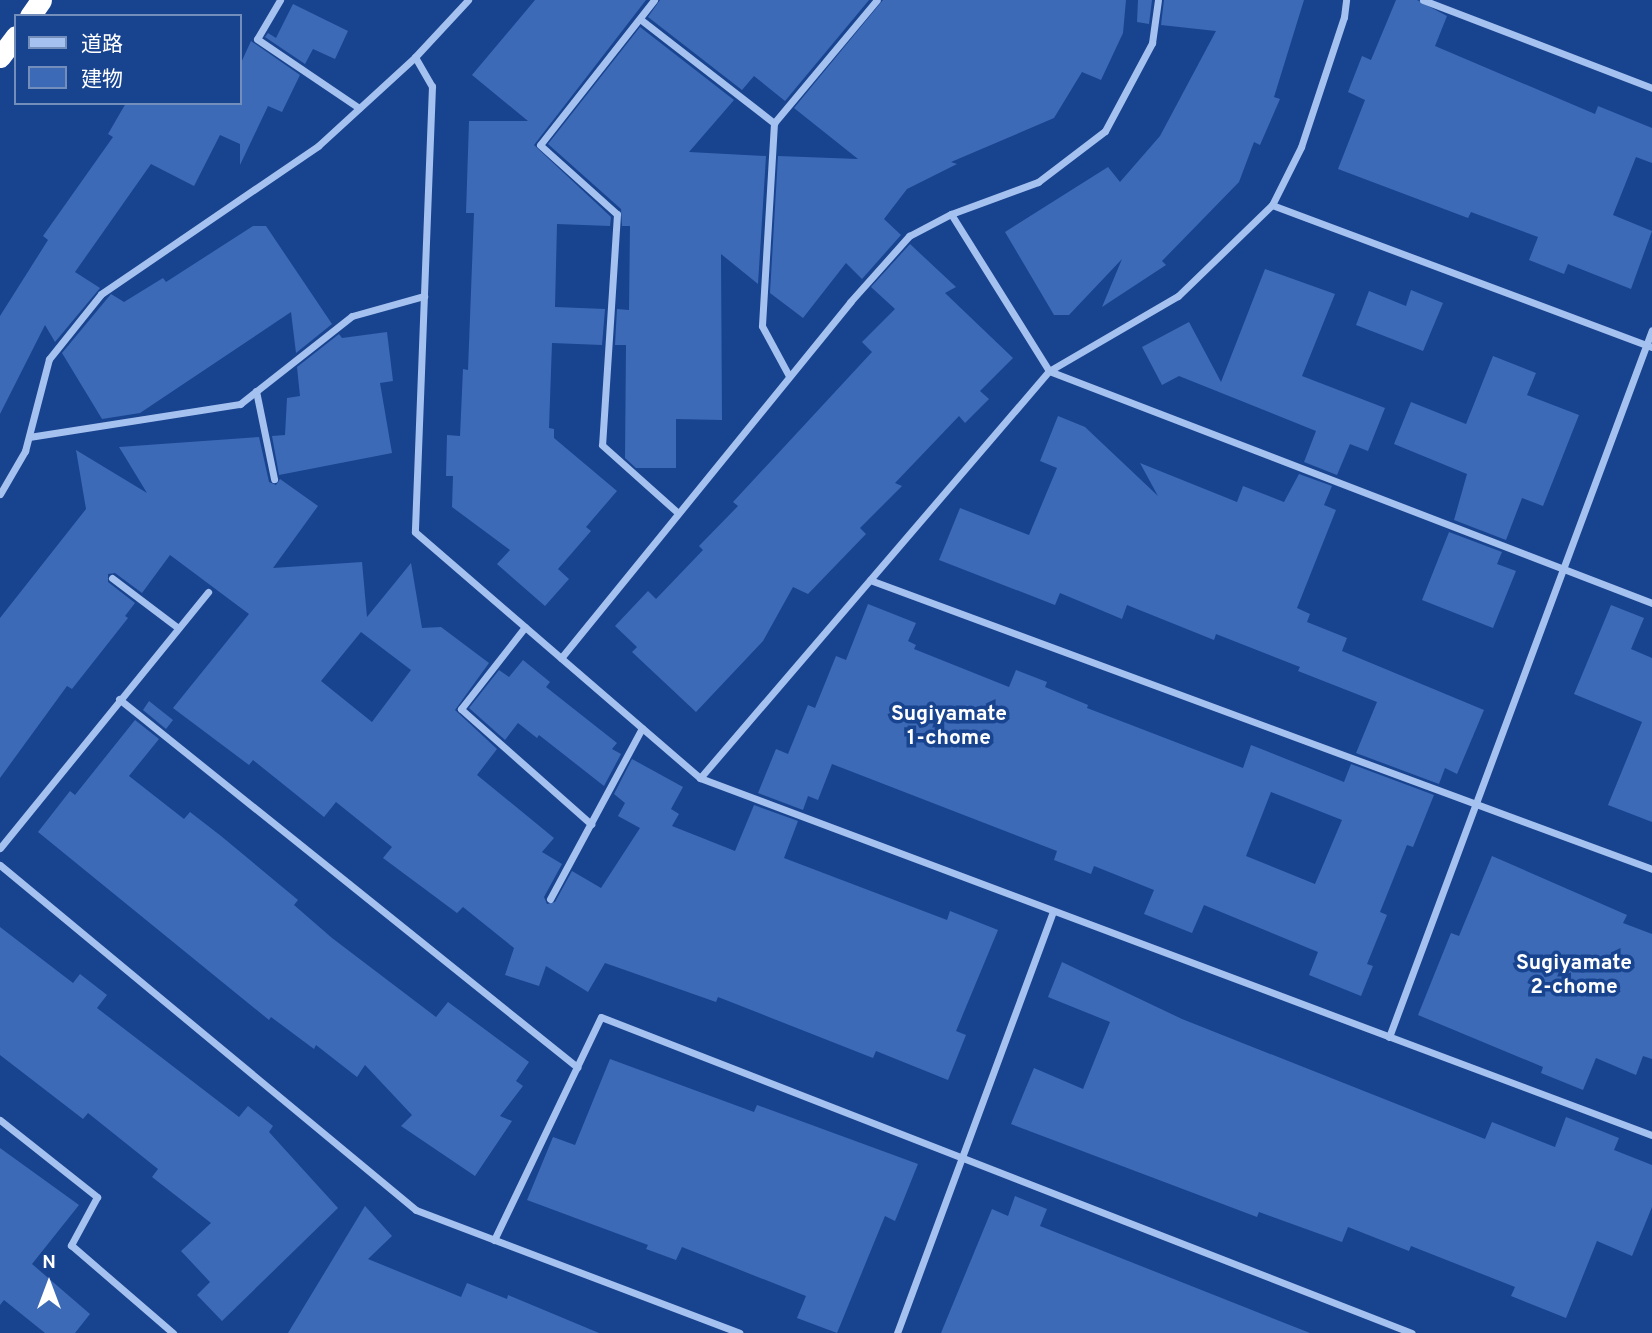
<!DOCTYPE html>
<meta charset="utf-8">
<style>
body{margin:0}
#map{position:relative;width:1652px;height:1333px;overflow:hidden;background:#18438f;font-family:Overpass,"Noto Sans JP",sans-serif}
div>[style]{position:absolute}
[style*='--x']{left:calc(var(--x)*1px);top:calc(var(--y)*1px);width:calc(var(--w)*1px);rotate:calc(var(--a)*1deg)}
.building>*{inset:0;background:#3d6ab6}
.street>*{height:7px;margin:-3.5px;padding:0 3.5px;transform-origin:3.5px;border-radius:3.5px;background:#a5c1ef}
.highway>*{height:21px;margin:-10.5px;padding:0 10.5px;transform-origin:10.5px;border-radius:10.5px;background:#fff}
span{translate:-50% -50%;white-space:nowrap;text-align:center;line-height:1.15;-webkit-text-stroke:7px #18438f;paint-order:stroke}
.neighbourhood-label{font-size:21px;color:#fff;font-weight:700}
.legend{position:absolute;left:14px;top:14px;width:228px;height:91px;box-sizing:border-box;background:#18438f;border:2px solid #748ebc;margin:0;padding:9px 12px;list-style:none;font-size:21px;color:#fff}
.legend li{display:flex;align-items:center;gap:14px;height:35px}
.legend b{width:35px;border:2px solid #748ebc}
.north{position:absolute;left:14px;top:1249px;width:70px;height:70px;-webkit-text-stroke:5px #18438f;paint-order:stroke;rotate:0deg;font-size:19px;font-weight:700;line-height:28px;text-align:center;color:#fff}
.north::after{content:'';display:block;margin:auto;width:24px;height:32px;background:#fff;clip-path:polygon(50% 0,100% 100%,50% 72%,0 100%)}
</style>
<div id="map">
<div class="building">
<i style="clip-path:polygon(535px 0,646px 0,534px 145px,611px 217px,610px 226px,557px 224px,555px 307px,605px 309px,602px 345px,552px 343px,549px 428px,554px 429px,554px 438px,617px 491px,586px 527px,591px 531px,558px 569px,569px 579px,545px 606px,497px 564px,510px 550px,452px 507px,453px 476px,446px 476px,447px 435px,460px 436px,463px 369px,468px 370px,474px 213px,466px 213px,469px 121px,528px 121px,472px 75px)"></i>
<i style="clip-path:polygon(660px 0,869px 0,785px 101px,754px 76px,742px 90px,648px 17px)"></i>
<i style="clip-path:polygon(883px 0,1126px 0,1123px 33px,1101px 80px,1082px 72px,1054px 118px,951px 162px,957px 164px,907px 189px,884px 219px,901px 235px,862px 279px,846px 263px,803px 318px,770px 293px,778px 156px,858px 159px,794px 108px)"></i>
<i style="clip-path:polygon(1138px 0,1152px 0,1149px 24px,1137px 22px)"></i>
<i style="clip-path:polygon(1164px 0,1304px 0,1274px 97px,1280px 99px,1260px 145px,1254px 142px,1239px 182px,1162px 261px,1166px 265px,1102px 307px,1122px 259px,1069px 315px,1054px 315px,1005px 232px,1108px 167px,1120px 182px,1160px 136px,1216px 31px,1161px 25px)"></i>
<i style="clip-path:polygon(1396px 0,1417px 0,1447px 16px,1435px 46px,1595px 114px,1598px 106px,1652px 128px,1652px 163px,1636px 157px,1613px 215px,1652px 231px,1631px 289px,1568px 264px,1564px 274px,1529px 260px,1538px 237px,1471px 212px,1468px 218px,1338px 169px,1365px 100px,1348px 92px,1362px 56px,1371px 60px)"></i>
<i style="clip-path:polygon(293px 4px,348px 31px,335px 59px,313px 49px,305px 64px,265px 37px,268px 33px,276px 38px)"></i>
<i style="clip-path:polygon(640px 27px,734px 100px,689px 152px,766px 156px,758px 284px,721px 254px,722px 420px,676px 419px,676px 468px,636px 468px,625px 458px,626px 345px,615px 345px,617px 309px,629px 310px,630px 226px,622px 226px,621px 209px,548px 144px)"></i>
<i style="clip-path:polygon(251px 41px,300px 75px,282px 112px,268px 106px,240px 165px,240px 144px,220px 135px,194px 186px,151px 164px,75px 272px,100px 288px,55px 342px,45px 325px,0 414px,0 316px,48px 240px,43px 236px,113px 137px,108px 134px,126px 103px,240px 103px,240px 65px)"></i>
<i style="clip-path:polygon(253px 226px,266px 226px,332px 324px,296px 353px,291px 312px,140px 413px,102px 419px,62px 353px,111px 294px,124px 302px,163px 278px,166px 282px)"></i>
<i style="clip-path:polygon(910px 244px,956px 287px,945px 293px,1013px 358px,980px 391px,989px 399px,965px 423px,959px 416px,895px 483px,902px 486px,860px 528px,866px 534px,808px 594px,793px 587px,763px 641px,696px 712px,632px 652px,637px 647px,615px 626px,648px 591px,656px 599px,703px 550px,699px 546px,738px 506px,733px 502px,872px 352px,862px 342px,895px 309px,871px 287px)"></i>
<i style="clip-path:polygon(1265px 269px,1335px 294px,1302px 376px,1385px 408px,1368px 451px,1350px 444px,1337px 475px,1304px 462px,1316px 431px,1179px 376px,1162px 385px,1142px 347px,1189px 322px,1221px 382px)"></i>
<i style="clip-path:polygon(1411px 290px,1443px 303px,1423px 351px,1356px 325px,1369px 291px,1406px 306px)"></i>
<i style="clip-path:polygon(387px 332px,393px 381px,380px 383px,392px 453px,279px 475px,272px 436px,285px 435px,287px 398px,300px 396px,297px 367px,339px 334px,342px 338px)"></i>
<i style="clip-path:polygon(1493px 356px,1536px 373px,1527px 395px,1579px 415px,1543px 506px,1522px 498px,1506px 540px,1454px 520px,1467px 474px,1394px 444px,1411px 402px,1466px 424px)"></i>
<i style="clip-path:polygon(1058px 416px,1085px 427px,1158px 496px,1140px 463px,1237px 502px,1243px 486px,1284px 502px,1299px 474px,1332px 486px,1324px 505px,1336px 510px,1297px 608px,1310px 614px,1307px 622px,1347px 638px,1342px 651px,1484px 710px,1457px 774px,1445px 768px,1439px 784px,1356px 753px,1377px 702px,1298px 671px,1300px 667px,1216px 634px,1214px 640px,1127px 605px,1122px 619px,1060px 593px,1055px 605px,939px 560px,960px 508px,1029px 535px,1057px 468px,1040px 461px)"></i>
<i style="clip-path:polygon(evenodd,259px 437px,269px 482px,276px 485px,280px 479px,318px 506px,273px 568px,362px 562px,367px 617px,411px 563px,422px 628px,441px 627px,489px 663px,455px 710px,497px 749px,477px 775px,554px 838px,542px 852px,562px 864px,544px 897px,547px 904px,555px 902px,572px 871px,601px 888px,640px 828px,618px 816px,625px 803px,614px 794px,632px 759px,683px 787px,671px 809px,679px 814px,672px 826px,735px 851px,754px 805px,798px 821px,784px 858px,947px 920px,950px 911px,998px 930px,956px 1031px,966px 1035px,948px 1080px,876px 1051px,873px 1058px,718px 997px,716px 1002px,605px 963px,588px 992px,546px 966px,539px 986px,505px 975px,514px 948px,463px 907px,457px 913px,383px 858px,392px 847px,336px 802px,324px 817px,253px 760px,249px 765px,173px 708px,249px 614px,170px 555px,142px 593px,115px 573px,108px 574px,108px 582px,135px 603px,125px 616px,128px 618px,72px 689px,67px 686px,0 778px,0 618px,86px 509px,76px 450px,147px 493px,119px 447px,259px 437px,361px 632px,411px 670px,372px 722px,321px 681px,361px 632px)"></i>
<i style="clip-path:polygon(1449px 532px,1502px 552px,1497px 564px,1516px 571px,1493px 628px,1422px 600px)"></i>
<i style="clip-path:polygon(evenodd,868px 604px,916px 623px,908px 641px,916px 645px,914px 649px,1009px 687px,1016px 670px,1047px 682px,1045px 687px,1088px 705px,1087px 708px,1243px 768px,1251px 745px,1344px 782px,1351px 764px,1434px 795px,1413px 847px,1407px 845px,1380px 912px,1387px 915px,1367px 964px,1373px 966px,1361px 996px,1309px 975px,1318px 952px,1204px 905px,1192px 933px,1144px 914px,1154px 890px,1094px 866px,1091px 874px,1054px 860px,1057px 851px,832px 764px,818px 800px,808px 796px,803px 810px,758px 793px,776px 749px,788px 754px,808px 705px,815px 708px,836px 656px,846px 660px,868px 604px,1271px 792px,1342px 820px,1315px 884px,1246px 856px,1271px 792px)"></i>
<i style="clip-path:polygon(1611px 605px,1644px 618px,1631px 649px,1652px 658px,1652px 822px,1608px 805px,1642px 722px,1574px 694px)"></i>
<i style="clip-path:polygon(523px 660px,550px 682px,546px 687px,617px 743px,612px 749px,621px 754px,604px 786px,539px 735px,537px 738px,518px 723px,505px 740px,469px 708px,499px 670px,509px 677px)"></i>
<i style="clip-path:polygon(149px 701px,173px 720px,166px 729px,143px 710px)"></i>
<i style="clip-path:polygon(135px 720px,159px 739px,129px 776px,184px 819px,190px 812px,221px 836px,298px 900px,294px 905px,332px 938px,436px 1017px,448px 1002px,529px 1062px,516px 1081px,523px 1086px,500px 1116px,512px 1121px,475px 1176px,401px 1126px,412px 1115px,365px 1065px,357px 1077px,316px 1045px,314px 1049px,271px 1017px,269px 1020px,38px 832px,70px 791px,75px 795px)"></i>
<i style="clip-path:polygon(1492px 856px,1627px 915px,1623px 923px,1652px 934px,1652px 1059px,1643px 1056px,1636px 1075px,1596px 1058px,1583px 1090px,1541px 1073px,1543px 1067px,1418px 1015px,1451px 933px,1459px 936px)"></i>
<i style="clip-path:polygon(0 927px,73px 983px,80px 974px,107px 995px,97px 1008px,239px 1117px,248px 1106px,273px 1126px,269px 1132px,338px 1208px,222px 1321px,197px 1295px,210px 1282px,181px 1251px,211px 1223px,152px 1177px,158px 1169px,88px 1113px,83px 1119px,0 1055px)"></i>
<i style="clip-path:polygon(1062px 962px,1182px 1019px,1485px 1139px,1492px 1122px,1555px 1147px,1566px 1117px,1619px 1138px,1614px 1150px,1652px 1165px,1652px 1207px,1632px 1256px,1597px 1241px,1566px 1318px,1511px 1296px,1515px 1287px,1411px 1246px,1409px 1251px,1348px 1227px,1342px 1242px,1259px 1212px,1257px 1217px,1011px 1124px,1034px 1068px,1083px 1089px,1110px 1022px,1048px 997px)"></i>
<i style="clip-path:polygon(610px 1059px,754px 1112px,757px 1105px,918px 1164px,895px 1221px,885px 1216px,837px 1333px,797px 1318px,806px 1296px,682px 1247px,676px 1260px,646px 1249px,648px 1245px,527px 1200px,553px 1137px,575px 1145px)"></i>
<i style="clip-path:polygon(0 1148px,79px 1205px,32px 1264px,90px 1314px,75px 1333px,45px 1333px,4px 1300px,0 1305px)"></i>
<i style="clip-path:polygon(1015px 1196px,1047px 1209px,1040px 1226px,1310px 1333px,941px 1333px,992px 1209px,1008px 1216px)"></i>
<i style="clip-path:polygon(365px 1206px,392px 1236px,368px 1259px,461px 1297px,467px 1283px,507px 1299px,508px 1295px,599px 1333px,288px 1333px)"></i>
</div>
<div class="street">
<i style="--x:280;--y:0;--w:45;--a:120.5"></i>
<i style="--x:257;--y:39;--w:123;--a:34.1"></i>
<i style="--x:654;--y:0;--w:184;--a:128.2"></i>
<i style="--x:540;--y:145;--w:103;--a:41.9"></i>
<i style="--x:617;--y:214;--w:231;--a:93.7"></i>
<i style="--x:602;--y:445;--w:102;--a:41.8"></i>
<i style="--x:1423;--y:0;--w:245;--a:21"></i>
<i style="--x:640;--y:19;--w:170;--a:37.8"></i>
<i style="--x:774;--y:123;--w:203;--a:93.4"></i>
<i style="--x:762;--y:326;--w:57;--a:61.6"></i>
<i style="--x:415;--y:57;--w:34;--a:60"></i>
<i style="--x:432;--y:86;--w:446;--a:92.2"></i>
<i style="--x:415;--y:532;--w:376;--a:40.8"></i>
<i style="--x:700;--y:778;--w:1017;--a:20.56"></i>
<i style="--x:774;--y:123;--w:160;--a:-50.1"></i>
<i style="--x:1272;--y:205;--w:406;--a:20.5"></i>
<i style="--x:951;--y:214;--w:185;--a:58"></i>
<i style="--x:1049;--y:371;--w:646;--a:21.04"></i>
<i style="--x:256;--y:391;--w:90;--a:78.4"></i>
<i style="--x:29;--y:437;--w:214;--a:-8.9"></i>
<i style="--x:240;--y:404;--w:142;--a:-38.2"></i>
<i style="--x:352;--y:316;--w:75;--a:-15.5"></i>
<i style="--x:0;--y:494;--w:50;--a:-59.8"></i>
<i style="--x:25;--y:451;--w:95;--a:-75.4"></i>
<i style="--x:49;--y:359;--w:83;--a:-51.3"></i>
<i style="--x:101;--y:294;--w:263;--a:-34.3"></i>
<i style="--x:318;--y:146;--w:132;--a:-42.5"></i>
<i style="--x:415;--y:57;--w:78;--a:-47.1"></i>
<i style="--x:112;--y:578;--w:83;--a:37.1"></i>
<i style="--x:870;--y:580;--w:834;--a:20.28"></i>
<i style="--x:525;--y:627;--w:104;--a:128"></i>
<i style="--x:461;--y:709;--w:174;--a:41.5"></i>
<i style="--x:561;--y:658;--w:459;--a:-50.9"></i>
<i style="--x:850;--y:302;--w:89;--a:-48.2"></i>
<i style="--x:909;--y:236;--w:47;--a:-27.6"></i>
<i style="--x:951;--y:214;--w:93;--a:-20.2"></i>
<i style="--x:1038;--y:182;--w:84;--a:-37.3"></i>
<i style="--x:1105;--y:131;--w:100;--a:-61.9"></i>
<i style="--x:1152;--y:43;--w:43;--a:-82.1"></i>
<i style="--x:119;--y:699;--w:588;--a:38.78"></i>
<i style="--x:700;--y:778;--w:536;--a:-49.39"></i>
<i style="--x:1049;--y:371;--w:149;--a:-30.2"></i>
<i style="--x:1178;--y:296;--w:131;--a:-44.1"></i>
<i style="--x:1272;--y:205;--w:65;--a:-63.4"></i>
<i style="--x:1301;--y:147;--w:137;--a:-71.7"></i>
<i style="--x:1344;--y:17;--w:17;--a:-83"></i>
<i style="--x:0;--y:848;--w:330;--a:-50.9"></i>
<i style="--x:0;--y:865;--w:540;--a:39.67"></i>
<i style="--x:416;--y:1210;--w:346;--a:20.8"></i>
<i style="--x:550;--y:899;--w:194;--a:-61.7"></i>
<i style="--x:1389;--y:1037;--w:754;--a:-69.6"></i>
<i style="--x:0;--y:1120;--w:124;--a:38.4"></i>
<i style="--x:97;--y:1197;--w:55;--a:118.4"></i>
<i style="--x:71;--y:1245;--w:135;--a:40.8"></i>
<i style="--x:494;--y:1240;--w:247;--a:-64.4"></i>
<i style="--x:601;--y:1017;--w:870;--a:21.29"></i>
<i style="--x:897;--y:1333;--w:450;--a:-69.7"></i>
</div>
<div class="highway">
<i style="--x:30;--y:16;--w:19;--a:-55"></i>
<i style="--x:0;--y:57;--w:26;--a:-53"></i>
</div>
<div class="neighbourhood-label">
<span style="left:949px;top:727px">Sugiyamate<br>1-chome</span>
<span style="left:1574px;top:976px">Sugiyamate<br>2-chome</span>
</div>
<ul class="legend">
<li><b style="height:9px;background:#a5c1ef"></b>道路</li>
<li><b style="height:19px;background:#3d6ab6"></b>建物</li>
</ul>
<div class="north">N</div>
</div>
